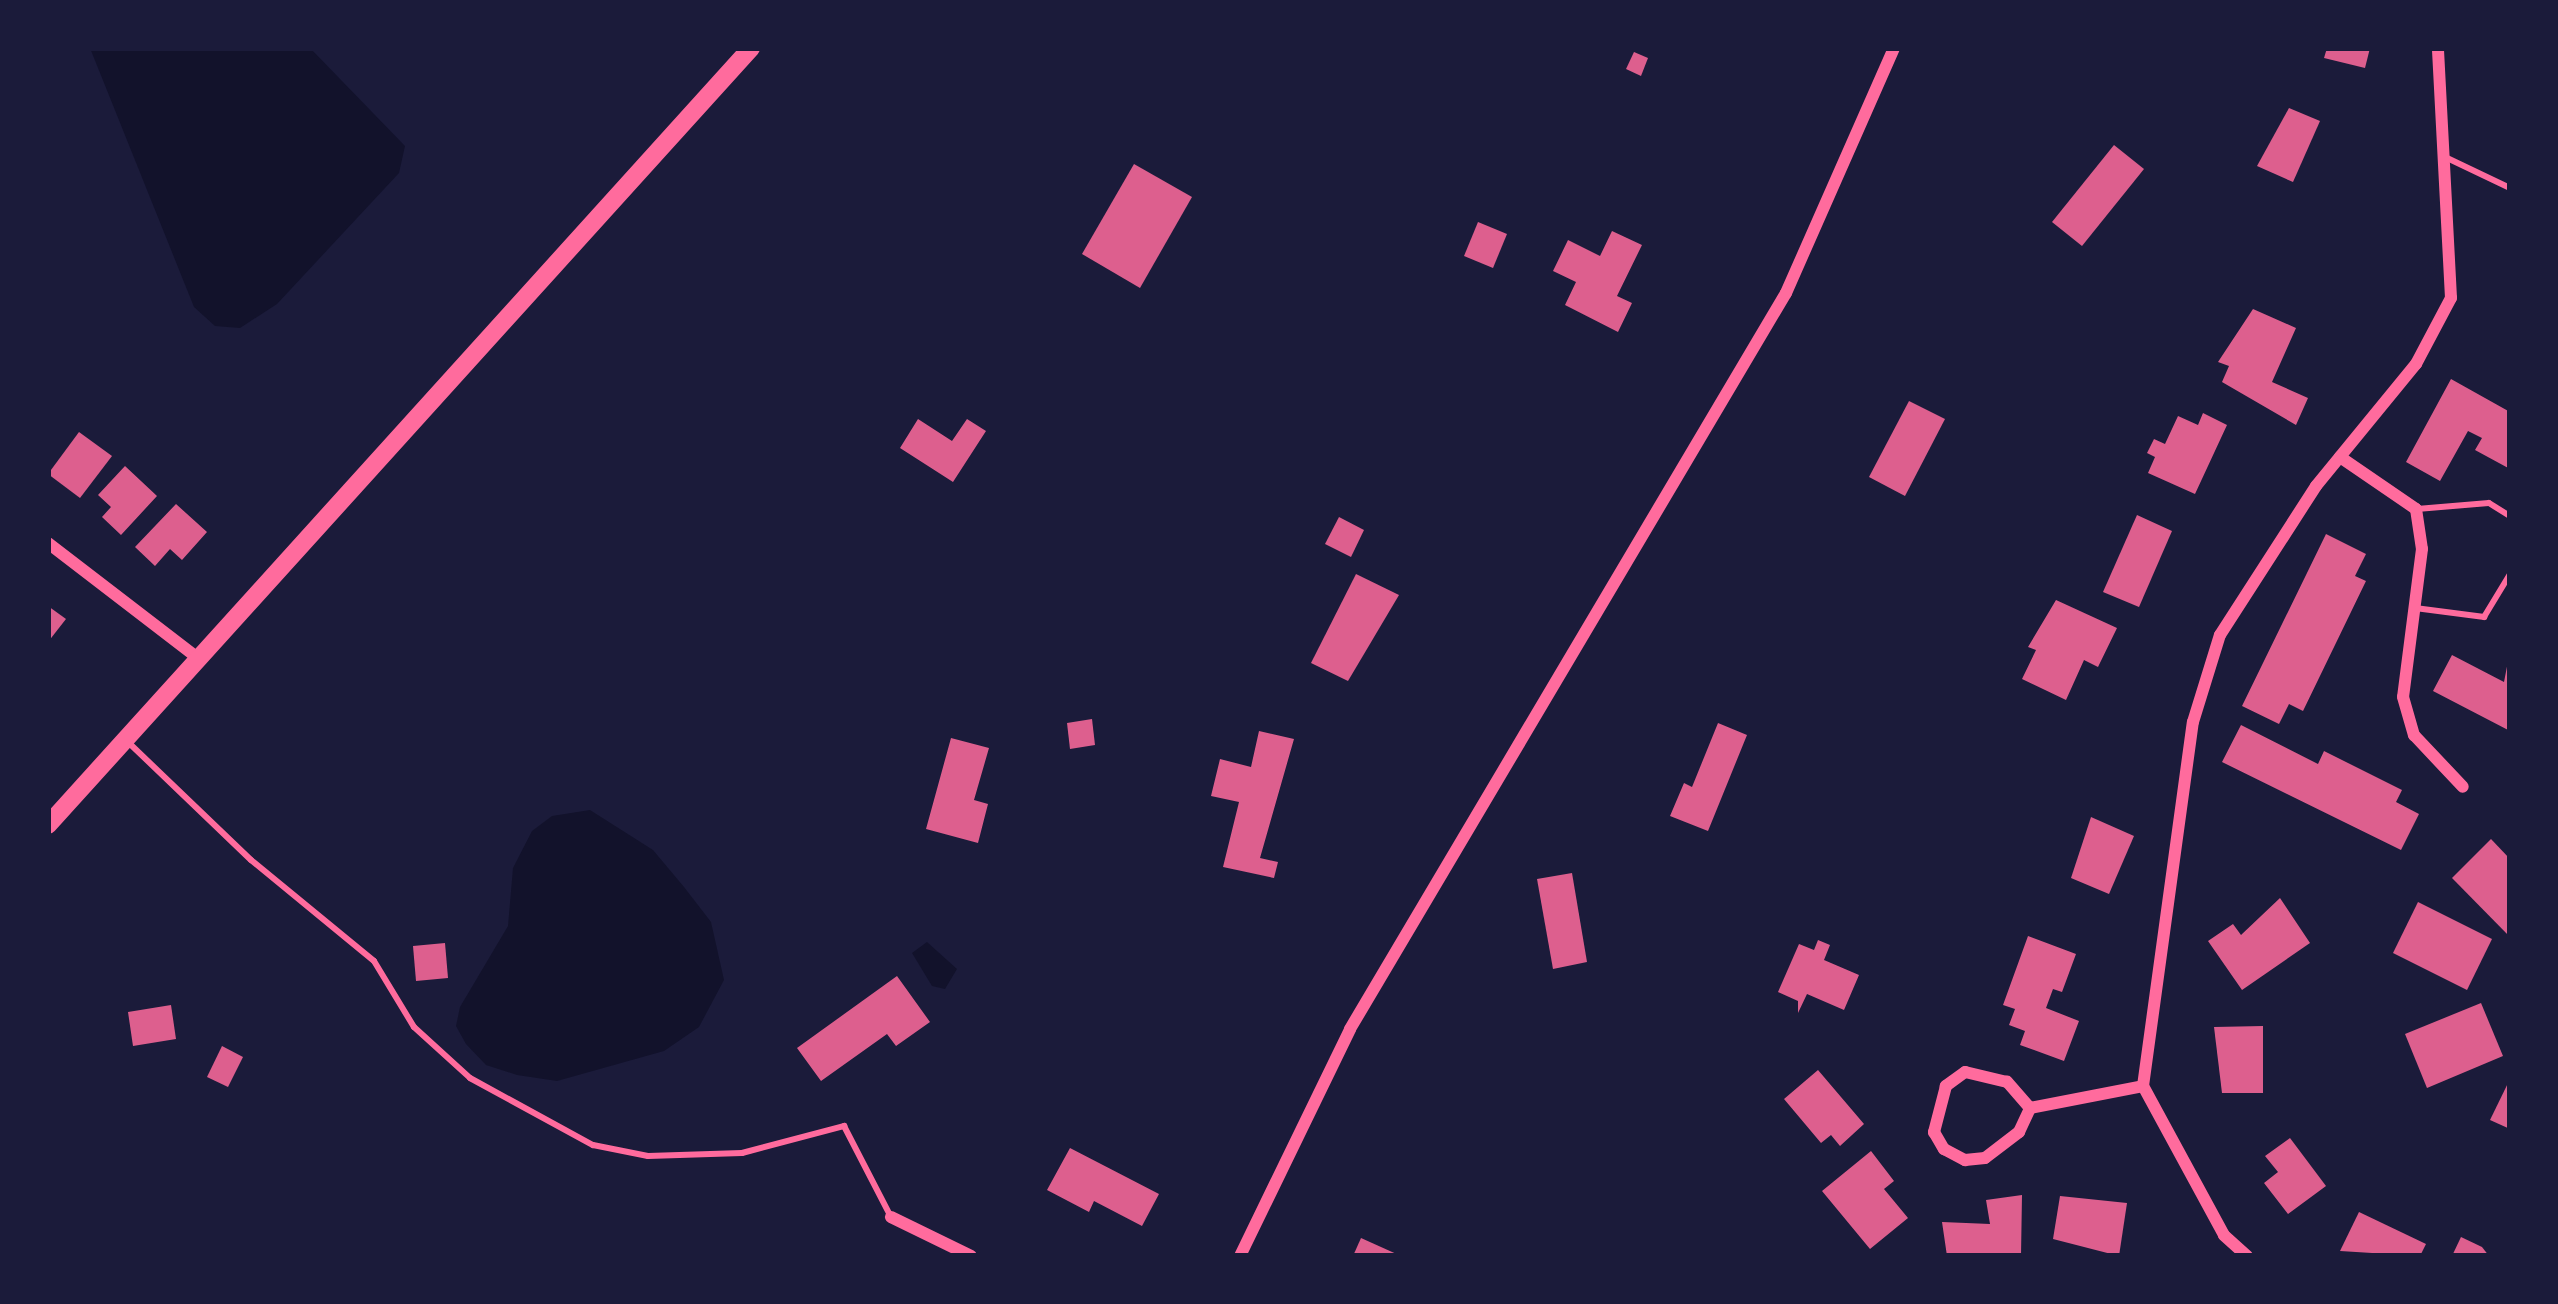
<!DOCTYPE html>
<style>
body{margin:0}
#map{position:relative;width:2558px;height:1304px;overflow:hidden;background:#1b1b3a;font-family:Lato,sans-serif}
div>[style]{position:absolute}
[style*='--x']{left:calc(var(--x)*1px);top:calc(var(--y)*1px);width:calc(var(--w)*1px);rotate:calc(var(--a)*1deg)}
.water>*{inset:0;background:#12122b}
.building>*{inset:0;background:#dd5f8e}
.service>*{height:6px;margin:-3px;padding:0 3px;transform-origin:3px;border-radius:3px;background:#ff6b9d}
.minor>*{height:12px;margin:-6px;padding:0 6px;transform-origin:6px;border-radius:6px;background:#ff6b9d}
.secondary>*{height:18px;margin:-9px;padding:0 9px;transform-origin:9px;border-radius:9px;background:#ff6b9d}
span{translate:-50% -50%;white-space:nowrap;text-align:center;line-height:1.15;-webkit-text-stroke:12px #1b1b3a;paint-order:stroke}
.frame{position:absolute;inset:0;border:51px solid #1b1b3a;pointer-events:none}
</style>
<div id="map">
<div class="water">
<i style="clip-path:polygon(90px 48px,310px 48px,405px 146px,399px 173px,277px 304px,240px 328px,215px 326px,194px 307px)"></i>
<i style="clip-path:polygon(590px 810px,653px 850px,684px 887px,711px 922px,724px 980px,699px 1027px,664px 1051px,557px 1081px,517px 1075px,486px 1065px,466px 1044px,456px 1026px,460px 1007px,508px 926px,513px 868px,532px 831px,552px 816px)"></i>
<i style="clip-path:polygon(927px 942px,957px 969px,945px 989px,932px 986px,912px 953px)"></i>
</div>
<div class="building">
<i style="clip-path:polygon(2327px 48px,2370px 48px,2365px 68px,2324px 58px)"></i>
<i style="clip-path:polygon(1634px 52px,1648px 58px,1641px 76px,1626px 69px)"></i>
<i style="clip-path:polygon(2289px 108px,2320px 121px,2293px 182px,2257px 166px)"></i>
<i style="clip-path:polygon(2114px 145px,2144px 169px,2082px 246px,2052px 222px)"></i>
<i style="clip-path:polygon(1134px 164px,1192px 197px,1140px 288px,1082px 254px)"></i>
<i style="clip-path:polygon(1478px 222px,1507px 234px,1493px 268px,1464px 256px)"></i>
<i style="clip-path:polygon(1612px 231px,1642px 245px,1617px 296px,1632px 303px,1618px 332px,1565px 305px,1576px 282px,1553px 271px,1568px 240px,1600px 256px)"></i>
<i style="clip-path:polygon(2253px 309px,2296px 328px,2272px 382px,2308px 398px,2296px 425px,2222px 382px,2229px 366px,2218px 362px)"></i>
<i style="clip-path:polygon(2451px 379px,2510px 412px,2510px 469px,2475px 450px,2482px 438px,2468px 431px,2440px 481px,2406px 462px)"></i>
<i style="clip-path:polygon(1909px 401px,1945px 419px,1905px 496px,1869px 477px)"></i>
<i style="clip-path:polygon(2203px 413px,2227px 425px,2195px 494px,2148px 473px,2155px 457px,2147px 453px,2154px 439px,2165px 444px,2178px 416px,2198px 425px)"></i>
<i style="clip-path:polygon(918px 419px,952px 441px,967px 419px,986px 431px,953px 482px,900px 448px)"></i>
<i style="clip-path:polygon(79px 432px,112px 456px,80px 498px,48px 474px)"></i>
<i style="clip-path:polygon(125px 466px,157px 496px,121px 535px,102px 517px,111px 507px,98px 495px)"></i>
<i style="clip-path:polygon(176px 504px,207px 532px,182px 560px,170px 549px,155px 566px,135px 547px)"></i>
<i style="clip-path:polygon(2137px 515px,2172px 531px,2139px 607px,2103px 592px)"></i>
<i style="clip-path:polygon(1339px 517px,1364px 530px,1351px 557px,1325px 544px)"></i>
<i style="clip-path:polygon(2326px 534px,2366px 554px,2355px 576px,2366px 581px,2303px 711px,2289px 704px,2279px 724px,2242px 706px)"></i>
<i style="clip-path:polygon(1356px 574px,1399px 595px,1348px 681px,1311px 663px)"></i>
<i style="clip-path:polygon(2056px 600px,2117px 628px,2098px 667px,2084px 660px,2066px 700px,2022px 679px,2036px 650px,2028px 647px)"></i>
<i style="clip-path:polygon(48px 606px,66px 619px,48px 642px)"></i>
<i style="clip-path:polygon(2510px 651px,2510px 731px,2433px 691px,2452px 655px,2504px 682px)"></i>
<i style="clip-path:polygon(1092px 719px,1095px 745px,1070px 749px,1067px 723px)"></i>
<i style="clip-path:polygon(1718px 723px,1747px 735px,1708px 831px,1670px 816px,1684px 783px,1692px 787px)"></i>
<i style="clip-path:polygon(2241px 725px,2318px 764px,2324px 751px,2402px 790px,2396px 802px,2419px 814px,2401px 850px,2222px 762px)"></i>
<i style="clip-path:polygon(1259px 731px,1294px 739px,1260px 858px,1278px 862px,1274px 878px,1223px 867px,1239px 802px,1211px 796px,1220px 759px,1251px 767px)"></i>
<i style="clip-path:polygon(951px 738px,989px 748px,974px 800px,988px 804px,978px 843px,926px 829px)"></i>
<i style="clip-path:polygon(2091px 817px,2134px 836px,2109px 894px,2071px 878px)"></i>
<i style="clip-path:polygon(2491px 839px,2510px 859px,2510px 937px,2452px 878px)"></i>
<i style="clip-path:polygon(1572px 873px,1587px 962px,1553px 969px,1537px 879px)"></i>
<i style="clip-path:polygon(2280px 898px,2310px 943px,2242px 990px,2208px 941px,2233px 924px,2241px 935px)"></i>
<i style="clip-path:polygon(2418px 902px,2492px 939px,2467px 990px,2393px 953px)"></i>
<i style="clip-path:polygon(2028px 936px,2076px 954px,2062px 992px,2053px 989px,2046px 1008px,2079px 1021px,2064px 1061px,2020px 1045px,2025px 1031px,2009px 1025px,2015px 1009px,2003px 1005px)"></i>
<i style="clip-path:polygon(1818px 940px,1830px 945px,1824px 960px,1859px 975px,1844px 1010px,1807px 994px,1798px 1013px,1798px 1001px,1778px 992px,1799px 944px,1814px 950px)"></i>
<i style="clip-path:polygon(445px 943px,448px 978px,416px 981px,413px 946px)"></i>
<i style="clip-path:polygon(897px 976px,930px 1022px,896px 1046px,887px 1034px,821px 1081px,797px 1048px)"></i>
<i style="clip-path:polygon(2481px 1003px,2503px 1056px,2427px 1088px,2405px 1034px)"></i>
<i style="clip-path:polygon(171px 1005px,176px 1039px,133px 1046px,128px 1012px)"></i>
<i style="clip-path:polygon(2263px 1026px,2263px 1093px,2222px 1093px,2214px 1027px)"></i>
<i style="clip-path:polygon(222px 1046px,243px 1057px,228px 1087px,207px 1077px)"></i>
<i style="clip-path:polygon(1818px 1070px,1864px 1124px,1840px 1146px,1831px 1135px,1821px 1143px,1784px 1099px)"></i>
<i style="clip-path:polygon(2510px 1079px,2510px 1129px,2490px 1120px)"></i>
<i style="clip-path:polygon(2290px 1138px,2326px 1186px,2288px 1214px,2264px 1183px,2278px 1172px,2265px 1156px)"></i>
<i style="clip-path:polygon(1070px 1148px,1159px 1194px,1142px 1226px,1094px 1201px,1089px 1212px,1047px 1190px)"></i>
<i style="clip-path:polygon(1871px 1151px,1894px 1181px,1884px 1189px,1908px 1218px,1870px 1249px,1822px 1191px)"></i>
<i style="clip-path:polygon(2022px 1195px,2021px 1256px,1947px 1256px,1942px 1222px,1990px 1224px,1986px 1200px)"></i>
<i style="clip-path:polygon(2060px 1196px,2127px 1203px,2119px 1256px,2053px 1239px)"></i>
<i style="clip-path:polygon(2359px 1212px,2426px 1244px,2420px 1256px,2340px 1251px)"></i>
<i style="clip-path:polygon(2461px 1237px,2482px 1247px,2489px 1256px,2452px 1256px)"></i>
<i style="clip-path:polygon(1361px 1238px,1401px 1256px,1353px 1256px)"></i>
</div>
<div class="service">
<i style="--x:2445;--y:157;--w:72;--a:25.5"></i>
<i style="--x:2417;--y:509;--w:72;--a:-4.8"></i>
<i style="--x:2489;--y:503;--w:25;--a:32"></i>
<i style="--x:2415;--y:608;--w:70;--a:7.4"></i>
<i style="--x:2484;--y:617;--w:50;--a:-58.8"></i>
<i style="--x:129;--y:743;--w:169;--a:43.8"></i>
<i style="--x:251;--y:860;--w:159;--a:39.4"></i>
<i style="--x:374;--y:961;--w:77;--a:58.8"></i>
<i style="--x:414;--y:1027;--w:76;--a:42.3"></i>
<i style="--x:470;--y:1078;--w:140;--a:28.6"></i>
<i style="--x:593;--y:1145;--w:56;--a:11.3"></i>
<i style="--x:648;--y:1156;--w:94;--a:-1.8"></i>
<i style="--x:742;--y:1153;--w:106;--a:-14.8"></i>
<i style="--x:844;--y:1126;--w:102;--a:62.7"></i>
</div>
<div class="minor">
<i style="--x:2340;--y:457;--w:92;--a:34.4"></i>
<i style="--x:2416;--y:509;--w:40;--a:81.5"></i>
<i style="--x:2422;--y:549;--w:149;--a:97.3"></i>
<i style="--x:2403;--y:697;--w:40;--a:74"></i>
<i style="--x:2414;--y:735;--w:71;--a:46.7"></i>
<i style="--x:48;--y:543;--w:190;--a:37.5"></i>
<i style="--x:2030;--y:1108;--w:35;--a:-131"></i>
<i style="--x:2007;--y:1082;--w:43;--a:-166.6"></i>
<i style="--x:1965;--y:1072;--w:24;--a:144"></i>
<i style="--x:1946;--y:1086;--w:48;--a:104.6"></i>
<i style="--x:1934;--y:1132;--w:20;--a:60"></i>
<i style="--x:1944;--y:1149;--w:24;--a:28"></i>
<i style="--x:1965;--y:1160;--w:20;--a:-6"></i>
<i style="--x:1985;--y:1158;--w:43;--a:-37.4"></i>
<i style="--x:2019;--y:1132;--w:26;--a:-65"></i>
<i style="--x:2030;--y:1108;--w:115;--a:-11"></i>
<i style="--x:891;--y:1217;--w:89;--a:26"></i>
<i style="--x:1240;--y:1256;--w:252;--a:-64.1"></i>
<i style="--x:1350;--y:1029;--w:855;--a:-59.36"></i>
<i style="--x:1786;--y:293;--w:268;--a:-66.2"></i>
<i style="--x:2247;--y:1256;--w:31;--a:-138"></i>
<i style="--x:2224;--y:1235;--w:170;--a:-118.5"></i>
<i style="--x:2143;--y:1086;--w:367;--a:-82.2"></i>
<i style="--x:2193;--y:722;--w:91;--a:-72.8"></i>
<i style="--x:2220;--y:635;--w:177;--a:-57.2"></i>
<i style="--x:2316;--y:486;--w:158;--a:-50.7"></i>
<i style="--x:2416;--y:364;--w:75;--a:-62.1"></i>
<i style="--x:2451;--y:298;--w:250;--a:-93"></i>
</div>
<div class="secondary">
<i style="--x:48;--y:825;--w:1048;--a:-47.86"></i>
</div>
<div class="frame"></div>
</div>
